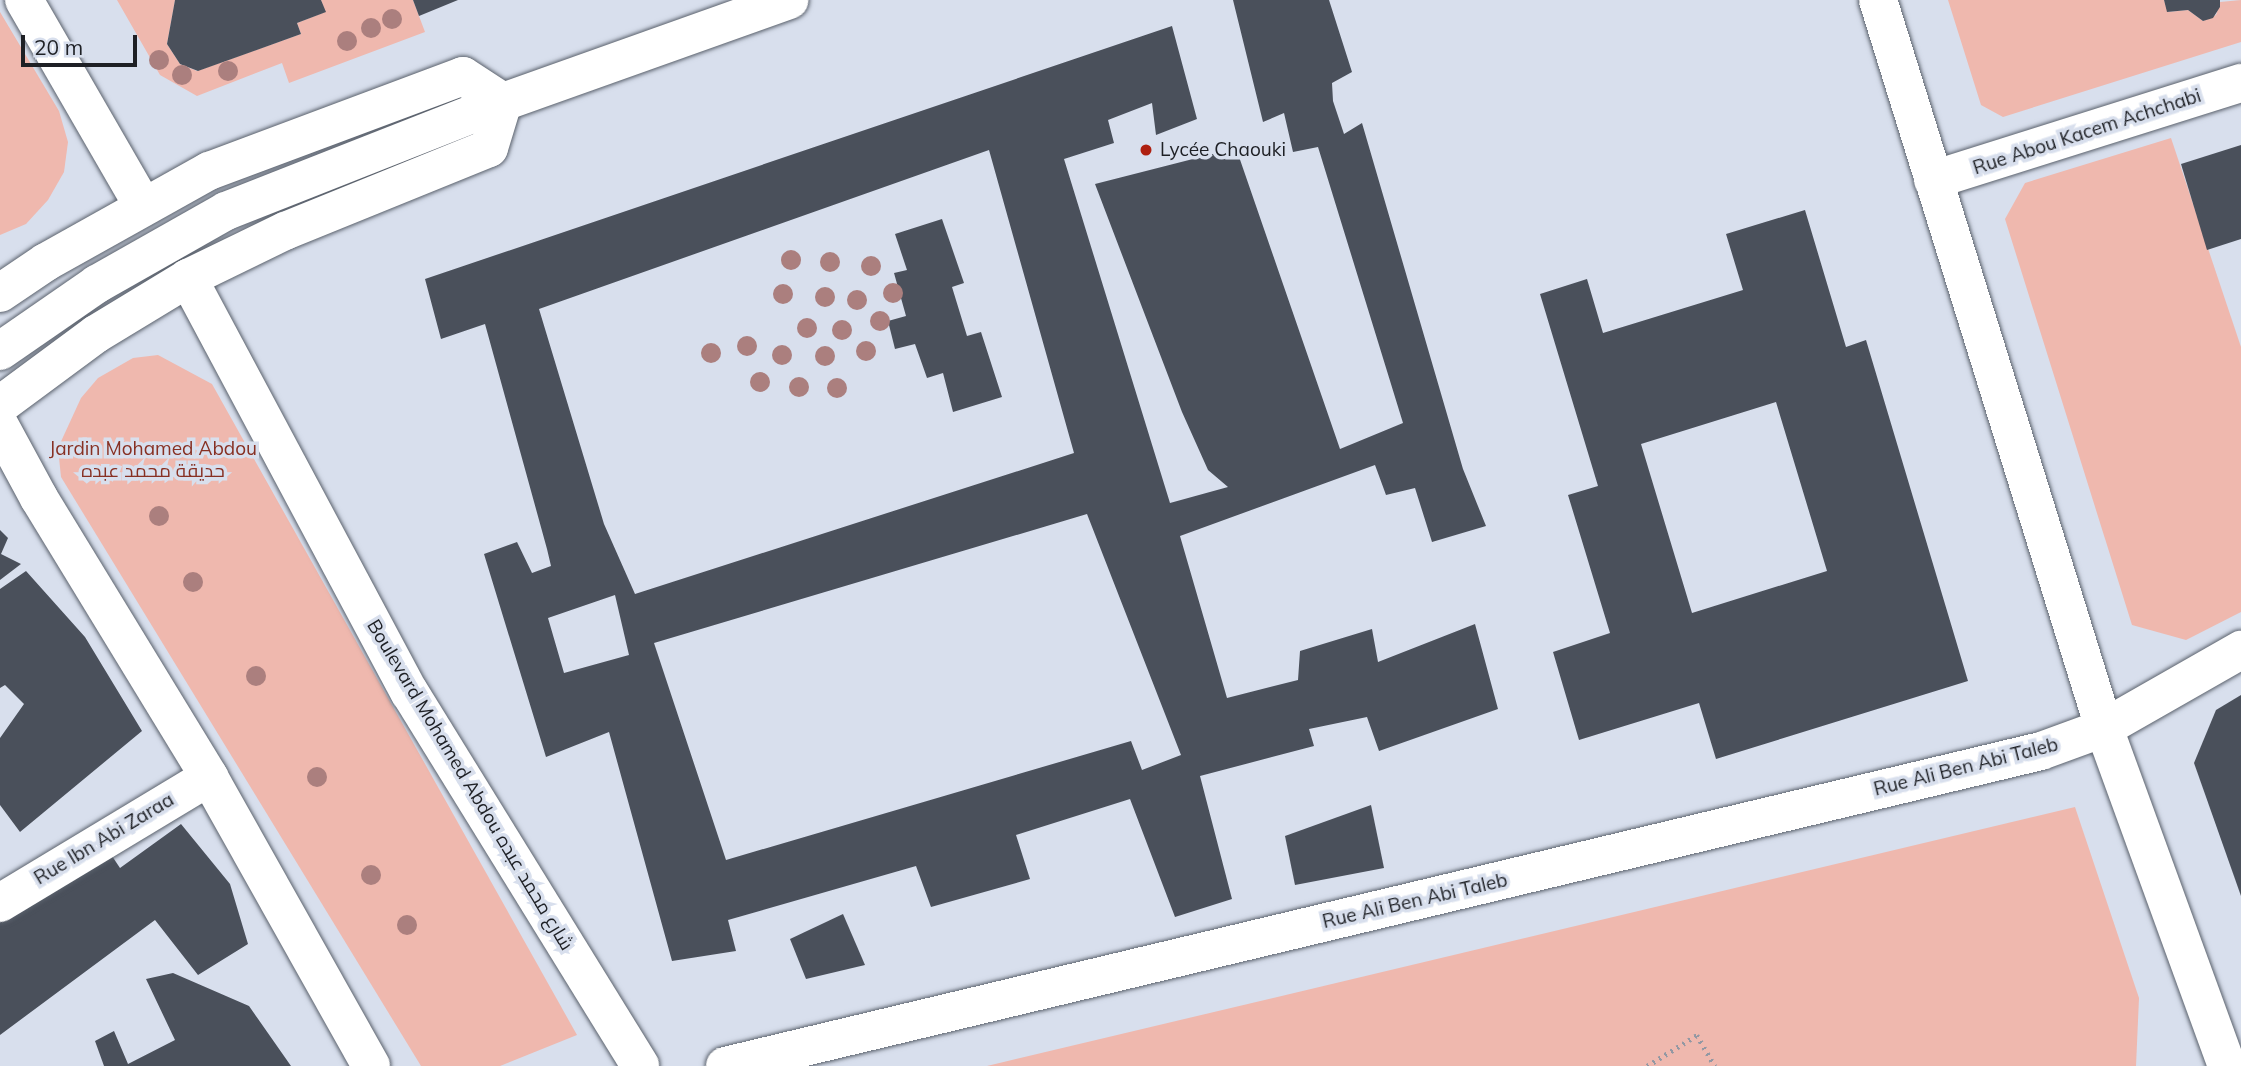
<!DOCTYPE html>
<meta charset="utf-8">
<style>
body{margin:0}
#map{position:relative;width:2241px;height:1066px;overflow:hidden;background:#d8dfed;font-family:Mulish,Cairo,sans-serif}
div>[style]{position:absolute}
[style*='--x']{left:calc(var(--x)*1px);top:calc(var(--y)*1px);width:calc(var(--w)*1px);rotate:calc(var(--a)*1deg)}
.green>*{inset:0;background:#efb8ae}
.building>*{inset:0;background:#4a505b}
.path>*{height:4.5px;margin-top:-2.25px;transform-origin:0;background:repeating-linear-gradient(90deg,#9398a3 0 2px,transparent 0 7px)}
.roads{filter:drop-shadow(0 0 2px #5a616c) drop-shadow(0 0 2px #5a616c)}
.minor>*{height:38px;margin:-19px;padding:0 19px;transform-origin:19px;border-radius:19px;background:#fff}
.major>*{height:38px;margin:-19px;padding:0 19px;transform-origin:19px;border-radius:19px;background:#fff}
.trees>*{width:20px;height:20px;margin:-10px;border-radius:50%;background:#ab7f7e}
.dots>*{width:19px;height:19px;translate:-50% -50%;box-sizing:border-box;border:4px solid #d8dfed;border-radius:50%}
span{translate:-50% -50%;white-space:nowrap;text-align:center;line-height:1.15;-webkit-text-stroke:7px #d8dfed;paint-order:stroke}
.street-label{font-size:19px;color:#1e2025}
.poi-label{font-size:19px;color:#1e2025}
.left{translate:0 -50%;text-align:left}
.park-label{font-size:19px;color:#873023}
.scale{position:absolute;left:21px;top:35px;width:116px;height:32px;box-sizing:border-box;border:4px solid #1e2025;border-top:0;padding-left:9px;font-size:21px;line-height:24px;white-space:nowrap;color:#1e2025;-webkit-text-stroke:5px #d8dfed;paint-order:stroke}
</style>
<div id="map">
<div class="green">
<i style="clip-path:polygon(117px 0,175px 0,167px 44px,180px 64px,197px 71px,301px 34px,297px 23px,325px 12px,321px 0,413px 0,425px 32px,289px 83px,282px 63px,197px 96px,160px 75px)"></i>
<i style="clip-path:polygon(1948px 0,2164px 0,2168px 12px,2188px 10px,2203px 21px,2216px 15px,2220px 2px,2241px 0,2241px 42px,2003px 117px,1981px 105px)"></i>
<i style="clip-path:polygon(0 12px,59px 111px,68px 142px,64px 172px,48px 200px,26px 224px,0 235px)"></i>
<i style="clip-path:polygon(2171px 138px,2241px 347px,2241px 612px,2186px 640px,2132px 625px,2005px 219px,2025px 183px)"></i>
<i style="clip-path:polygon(158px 355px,212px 384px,577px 1035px,500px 1066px,421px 1066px,61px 477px,58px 448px,81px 398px,98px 378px,133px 358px)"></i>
<i style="clip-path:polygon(2075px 807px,2139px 998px,2136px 1066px,987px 1066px)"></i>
</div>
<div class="building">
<i style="clip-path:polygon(175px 0,321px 0,326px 12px,297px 23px,301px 34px,198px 71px,180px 64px,167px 44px)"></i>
<i style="clip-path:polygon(413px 0,458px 0,419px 16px)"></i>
<i style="clip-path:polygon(evenodd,1233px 0,1329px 0,1352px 72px,1332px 83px,1333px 101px,1344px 134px,1362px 123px,1463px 469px,1486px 526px,1432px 542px,1415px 488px,1386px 495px,1375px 465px,1180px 536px,1227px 698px,1298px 680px,1300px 651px,1372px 629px,1378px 662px,1475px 624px,1498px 709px,1379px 751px,1367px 717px,1309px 729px,1314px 746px,1200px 776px,1232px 899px,1175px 917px,1130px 799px,1016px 835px,1030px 879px,931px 907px,916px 866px,728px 920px,736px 951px,672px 961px,609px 732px,546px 757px,484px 554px,517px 542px,532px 573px,551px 566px,547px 549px,485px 324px,441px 339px,425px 279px,1172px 26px,1197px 119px,1156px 135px,1152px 103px,1108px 120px,1114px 143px,1064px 159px,1170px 503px,1228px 487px,1208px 470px,1182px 412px,1095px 184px,1236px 148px,1340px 449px,1403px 423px,1318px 147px,1293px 152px,1284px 113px,1263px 122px,1233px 0,989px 150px,1074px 453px,635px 594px,604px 524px,539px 309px,989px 150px,1233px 0,1087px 514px,1181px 755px,1142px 770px,1131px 741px,726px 860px,654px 643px,1087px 514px,1233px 0,615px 595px,629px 655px,564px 673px,548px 618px,615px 595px)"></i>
<i style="clip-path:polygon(2164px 0,2220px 0,2220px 7px,2213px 18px,2203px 21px,2188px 10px,2167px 12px)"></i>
<i style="clip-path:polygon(2241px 145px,2241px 239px,2207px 250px,2181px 164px)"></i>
<i style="clip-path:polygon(evenodd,1805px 210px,1846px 347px,1866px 340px,1968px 681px,1716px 759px,1699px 703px,1579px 740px,1553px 652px,1610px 633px,1568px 495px,1598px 486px,1540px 294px,1587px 279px,1603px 333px,1743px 290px,1726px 234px,1805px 210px,1776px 402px,1827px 571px,1692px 613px,1641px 444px,1776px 402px)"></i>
<i style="clip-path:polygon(942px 219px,964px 283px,952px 287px,967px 336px,981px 332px,1002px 397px,953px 412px,943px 373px,927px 378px,915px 344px,895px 349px,888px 321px,906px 316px,894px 273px,907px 270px,895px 234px)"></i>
<i style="clip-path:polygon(0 530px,8px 538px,1px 554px,21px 564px,0 580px)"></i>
<i style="clip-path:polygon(26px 571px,85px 637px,142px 731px,20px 832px,0 805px,0 738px,24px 704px,5px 685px,0 688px,0 589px)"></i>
<i style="clip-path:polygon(2241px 695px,2241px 896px,2194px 763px,2216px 710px)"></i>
<i style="clip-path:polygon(1371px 805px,1384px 868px,1295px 885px,1285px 836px)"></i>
<i style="clip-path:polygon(181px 824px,230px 884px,248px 944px,198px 975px,155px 920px,0 1035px,0 911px,104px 844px,120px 868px)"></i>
<i style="clip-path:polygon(843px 914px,865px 965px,806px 979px,790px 939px)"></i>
<i style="clip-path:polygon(173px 973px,249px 1006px,291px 1066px,104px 1066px,95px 1041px,114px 1031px,128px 1064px,175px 1040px,146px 979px)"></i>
</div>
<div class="path">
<i style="--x:1647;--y:1066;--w:59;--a:-31.8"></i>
<i style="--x:1697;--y:1035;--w:36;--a:60"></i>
</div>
<div class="roads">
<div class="minor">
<i style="--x:24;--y:0;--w:238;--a:60"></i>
<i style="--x:1933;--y:180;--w:323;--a:-17.5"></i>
<i style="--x:188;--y:278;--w:471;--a:61.9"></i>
<i style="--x:410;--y:693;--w:438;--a:58.3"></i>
<i style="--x:0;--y:426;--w:82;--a:61.6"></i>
<i style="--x:39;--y:498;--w:327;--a:58.6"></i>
<i style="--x:209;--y:777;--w:331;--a:60.7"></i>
<i style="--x:0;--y:903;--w:244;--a:-31.1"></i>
<i style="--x:725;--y:1066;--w:1353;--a:-13.46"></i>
<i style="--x:2041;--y:751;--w:67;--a:-20.1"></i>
<i style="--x:2104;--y:728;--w:158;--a:-29.7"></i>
</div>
<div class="major">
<i style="--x:1878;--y:0;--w:762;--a:72.75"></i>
<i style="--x:2104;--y:728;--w:360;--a:70"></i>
<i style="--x:0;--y:293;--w:55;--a:-34"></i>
<i style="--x:46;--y:262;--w:187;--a:-29.2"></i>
<i style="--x:209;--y:171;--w:271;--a:-20.5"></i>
<i style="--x:463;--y:76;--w:48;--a:33"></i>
<i style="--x:0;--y:351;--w:118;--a:-34.6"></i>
<i style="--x:97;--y:284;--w:148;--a:-29.5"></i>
<i style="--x:226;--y:211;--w:298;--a:-21.5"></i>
<i style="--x:503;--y:102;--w:304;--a:-19.6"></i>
<i style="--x:0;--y:405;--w:119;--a:-36.5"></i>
<i style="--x:96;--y:334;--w:108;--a:-31.3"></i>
<i style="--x:188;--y:278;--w:108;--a:-25.9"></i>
<i style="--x:285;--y:231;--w:220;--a:-22.1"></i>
<i style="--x:489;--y:148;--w:48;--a:-73.1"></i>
</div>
</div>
<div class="trees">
<i style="left:392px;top:19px"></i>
<i style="left:371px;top:28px"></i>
<i style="left:347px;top:41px"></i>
<i style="left:159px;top:60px"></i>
<i style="left:228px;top:71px"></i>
<i style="left:182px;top:75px"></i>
<i style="left:791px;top:260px"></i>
<i style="left:830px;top:262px"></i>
<i style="left:871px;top:266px"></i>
<i style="left:893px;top:293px"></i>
<i style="left:783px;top:294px"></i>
<i style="left:825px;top:297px"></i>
<i style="left:857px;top:300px"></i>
<i style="left:880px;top:321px"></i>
<i style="left:807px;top:328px"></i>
<i style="left:842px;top:330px"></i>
<i style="left:747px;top:346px"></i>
<i style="left:866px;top:351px"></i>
<i style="left:711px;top:353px"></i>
<i style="left:782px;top:355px"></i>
<i style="left:825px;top:356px"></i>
<i style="left:760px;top:382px"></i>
<i style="left:799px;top:387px"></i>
<i style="left:837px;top:388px"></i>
<i style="left:159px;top:516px"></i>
<i style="left:193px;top:582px"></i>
<i style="left:256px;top:676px"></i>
<i style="left:317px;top:777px"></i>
<i style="left:371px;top:875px"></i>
<i style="left:407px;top:925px"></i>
</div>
<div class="dots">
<i style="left:1146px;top:150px;background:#ae1f10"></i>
</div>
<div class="street-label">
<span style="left:2087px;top:132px;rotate:-18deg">Rue Abou Kacem Achchabi</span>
<span style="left:1966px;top:767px;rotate:-14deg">Rue Ali Ben Abi Taleb</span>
<span style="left:470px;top:785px;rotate:59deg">Boulevard Mohamed Abdou شارع محمد عبده</span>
<span style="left:104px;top:839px;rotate:-31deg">Rue Ibn Abi Zaraa</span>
<span style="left:1415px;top:901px;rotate:-13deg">Rue Ali Ben Abi Taleb</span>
</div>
<div class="poi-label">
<span class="left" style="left:1160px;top:150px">Lycée Chaouki</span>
</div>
<div class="park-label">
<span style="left:153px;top:460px">Jardin Mohamed Abdou<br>حديقة محمد عبده</span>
</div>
<div class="scale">20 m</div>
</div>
